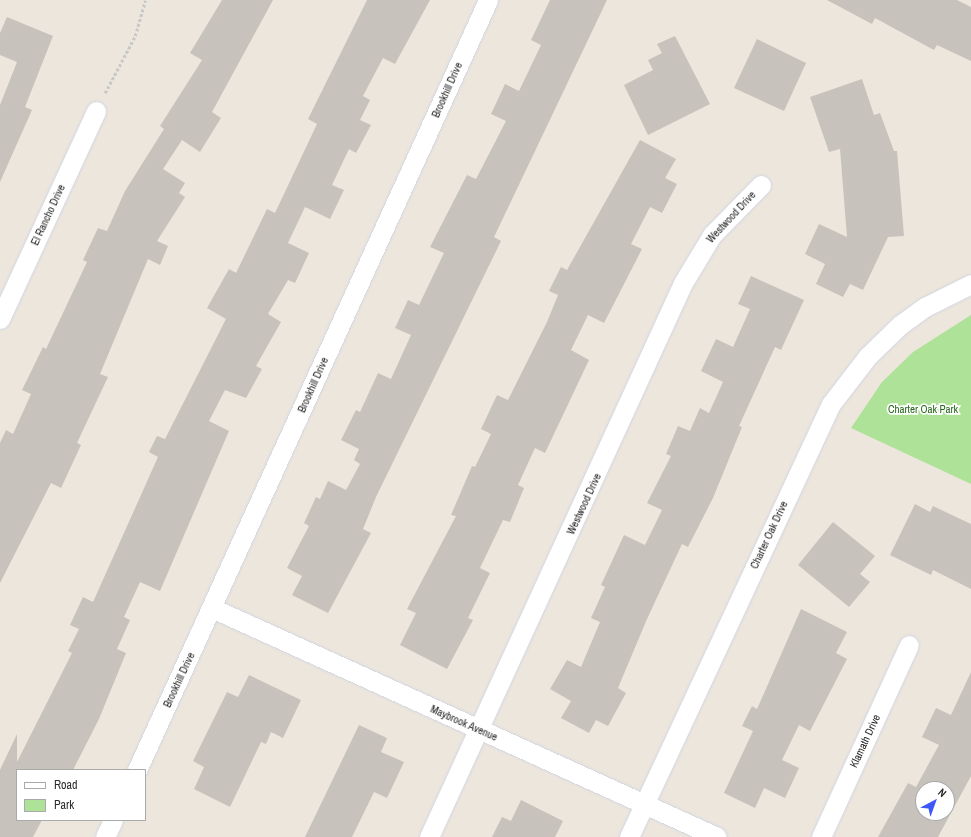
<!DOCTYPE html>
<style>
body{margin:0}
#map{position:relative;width:971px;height:837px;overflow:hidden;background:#ece6dc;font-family:"Archivo Narrow",sans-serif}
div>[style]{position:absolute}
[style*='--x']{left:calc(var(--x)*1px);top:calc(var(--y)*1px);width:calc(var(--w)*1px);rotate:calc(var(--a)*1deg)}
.green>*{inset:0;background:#aee299}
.building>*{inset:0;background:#c7c3bc}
.path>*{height:2.5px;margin-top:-1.25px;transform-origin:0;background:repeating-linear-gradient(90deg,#c8c8c8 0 3px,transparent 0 5px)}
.roads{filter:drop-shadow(0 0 1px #d1d4e3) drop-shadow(0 0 1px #d1d4e3)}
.minor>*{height:19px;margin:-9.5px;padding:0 9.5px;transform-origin:9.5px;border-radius:9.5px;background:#fff}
span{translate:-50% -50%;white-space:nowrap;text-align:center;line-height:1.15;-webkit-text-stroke:3.5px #fff;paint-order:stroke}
.street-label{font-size:11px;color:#2a2a2a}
.park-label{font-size:11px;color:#27661b}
.legend{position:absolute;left:16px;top:769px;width:130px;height:52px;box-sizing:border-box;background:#fff;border:1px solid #aaa;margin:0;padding:5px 7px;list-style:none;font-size:12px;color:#2a2a2a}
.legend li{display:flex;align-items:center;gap:8px;height:20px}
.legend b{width:20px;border:1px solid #aaa}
.north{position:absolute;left:915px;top:781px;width:40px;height:40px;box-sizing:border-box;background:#fff;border:1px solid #aaa;border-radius:50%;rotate:41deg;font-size:11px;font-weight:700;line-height:16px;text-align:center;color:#2a2a2a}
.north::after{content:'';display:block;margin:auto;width:14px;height:18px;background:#3d57f8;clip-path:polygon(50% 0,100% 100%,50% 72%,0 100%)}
</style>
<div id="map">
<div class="green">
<i style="clip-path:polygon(971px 315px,971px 484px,851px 428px,882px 382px,913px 352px)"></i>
</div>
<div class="building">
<i style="clip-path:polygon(222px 0,273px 0,212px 112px,221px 118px,200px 152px,182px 140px,163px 169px,185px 183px,179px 193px,185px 197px,157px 241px,168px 246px,160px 265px,148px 259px,100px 374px,108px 377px,77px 443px,81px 445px,61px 488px,51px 483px,0 583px,0 443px,6px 430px,13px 434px,31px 394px,22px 390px,43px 347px,46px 349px,87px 262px,83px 260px,98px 228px,107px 231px,125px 191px,164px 129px,160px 126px,202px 60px,190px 53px)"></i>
<i style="clip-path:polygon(367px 0,430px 0,395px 64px,383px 58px,363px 96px,370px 100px,360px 120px,371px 125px,356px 153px,349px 149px,332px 185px,344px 190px,330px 219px,305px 207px,288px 243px,309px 253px,295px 283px,288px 280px,268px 314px,281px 322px,256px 366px,262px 369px,246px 398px,225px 390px,209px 421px,229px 431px,160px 591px,140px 582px,124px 617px,130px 620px,117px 649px,126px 653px,99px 719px,73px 770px,17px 770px,17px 820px,42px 820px,33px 837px,0 837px,0 770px,17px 734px,17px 762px,72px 653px,68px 651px,79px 629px,70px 625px,83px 597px,93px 602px,158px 457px,149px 452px,157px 436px,165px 439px,226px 319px,207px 308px,229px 269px,236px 273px,267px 209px,275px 213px,317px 124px,308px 119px)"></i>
<i style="clip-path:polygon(550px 0,607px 0,494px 237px,501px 241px,376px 497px,363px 529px,371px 533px,328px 613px,292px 595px,302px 576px,287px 568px,309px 526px,304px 523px,316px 497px,320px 499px,328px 481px,346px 490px,360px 464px,354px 460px,359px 449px,341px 440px,356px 410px,360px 412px,378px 373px,391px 379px,411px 335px,395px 328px,408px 300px,419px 305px,444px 253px,430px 247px,467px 175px,476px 179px,506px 121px,491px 114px,505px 84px,519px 91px,541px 45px,531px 40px)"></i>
<i style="clip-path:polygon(827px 0,957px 0,971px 7px,971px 61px,937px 45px,934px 50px,875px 18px,872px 24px)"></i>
<i style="clip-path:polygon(7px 17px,53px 36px,25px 107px,32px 110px,0 182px,0 105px,17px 62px,0 55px,0 33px)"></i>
<i style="clip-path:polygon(675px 36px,710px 104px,648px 135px,624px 85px,653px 70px,648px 60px,662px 53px,657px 44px)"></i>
<i style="clip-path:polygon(757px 39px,806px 63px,784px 111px,734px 88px)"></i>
<i style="clip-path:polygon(862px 79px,874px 115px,880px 113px,894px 151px,897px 151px,904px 236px,888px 237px,863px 290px,850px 284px,843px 297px,816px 284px,825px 264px,805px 254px,819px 224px,847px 237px,840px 149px,829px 152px,810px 97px)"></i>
<i style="clip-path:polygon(640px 140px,676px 159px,665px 178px,677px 184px,662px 213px,650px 207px,631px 244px,642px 249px,604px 323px,588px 315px,571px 350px,589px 360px,545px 453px,535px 448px,518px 485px,524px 488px,510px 522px,503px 520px,480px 568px,490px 573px,468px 618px,473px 620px,447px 669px,400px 645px,416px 613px,407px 609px,456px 516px,451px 515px,472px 466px,475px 467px,491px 434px,481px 429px,497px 395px,508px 400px,547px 322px,558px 295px,549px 291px,561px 267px,567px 270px)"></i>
<i style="clip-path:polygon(751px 276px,804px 300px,781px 350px,775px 347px,739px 426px,742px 427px,713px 498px,688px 547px,682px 544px,647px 619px,618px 688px,626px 693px,608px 726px,596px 720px,589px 733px,561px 718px,571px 701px,550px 689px,567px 660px,581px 667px,600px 622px,591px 618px,605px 587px,601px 585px,624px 535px,645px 545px,662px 510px,647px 503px,671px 456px,666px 454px,678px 426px,690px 431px,700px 408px,709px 413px,723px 382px,701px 371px,716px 339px,733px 347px,750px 309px,738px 304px)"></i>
<i style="clip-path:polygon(915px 504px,930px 512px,933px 506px,971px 524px,971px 589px,933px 570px,931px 575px,890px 555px)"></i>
<i style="clip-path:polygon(833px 522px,875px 556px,860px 574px,870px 582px,849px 607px,798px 565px)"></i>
<i style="clip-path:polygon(801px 609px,847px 632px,836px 653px,847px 659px,810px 731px,799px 725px,782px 760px,799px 768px,785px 798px,764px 788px,755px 808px,724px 793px,753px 731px,742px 726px,752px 706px,757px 709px)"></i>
<i style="clip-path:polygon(evenodd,971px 672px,971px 776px,938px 837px,878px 837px,908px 783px,916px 787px,939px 745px,922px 737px,936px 708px,951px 715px,971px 672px,923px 789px,947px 789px,947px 813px,923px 813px,923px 789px)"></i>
<i style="clip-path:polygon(249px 675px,301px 700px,283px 738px,271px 732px,266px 744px,261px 742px,230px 807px,194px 789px,204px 767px,193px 761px,227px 692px,238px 697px)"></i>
<i style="clip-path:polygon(359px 725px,387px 738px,381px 752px,404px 762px,387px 798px,374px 792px,352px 837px,305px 837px)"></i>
<i style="clip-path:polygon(521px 800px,563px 821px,555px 837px,492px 837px,502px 817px,511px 821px)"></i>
</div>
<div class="path">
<i style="--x:105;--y:93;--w:64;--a:-62.2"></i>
<i style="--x:135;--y:36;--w:37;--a:-74"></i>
</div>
<div class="roads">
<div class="minor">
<i style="--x:0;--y:319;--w:229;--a:-65.2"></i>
<i style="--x:212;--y:608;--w:554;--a:24.39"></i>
<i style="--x:137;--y:770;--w:846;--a:-65.49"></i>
<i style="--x:105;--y:837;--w:19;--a:-65"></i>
<i style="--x:429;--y:837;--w:609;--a:-65.37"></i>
<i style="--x:683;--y:283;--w:56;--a:-58.9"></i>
<i style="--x:712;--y:235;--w:70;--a:-45.6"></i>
<i style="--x:629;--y:837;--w:478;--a:-65"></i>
<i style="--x:831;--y:404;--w:61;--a:-52.4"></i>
<i style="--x:868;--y:356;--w:45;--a:-44.1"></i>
<i style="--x:900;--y:325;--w:31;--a:-36"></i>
<i style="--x:925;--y:307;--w:51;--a:-26.6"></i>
<i style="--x:821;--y:837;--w:211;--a:-65.4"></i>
</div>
</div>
<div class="street-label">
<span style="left:447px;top:90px;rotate:-66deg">Brookhill Drive</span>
<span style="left:48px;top:215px;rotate:-65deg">El Rancho Drive</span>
<span style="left:731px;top:217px;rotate:-47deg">Westwood Drive</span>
<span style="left:313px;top:385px;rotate:-66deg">Brookhill Drive</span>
<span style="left:584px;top:504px;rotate:-65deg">Westwood Drive</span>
<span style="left:769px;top:535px;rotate:-65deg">Charter Oak Drive</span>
<span style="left:179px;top:680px;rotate:-65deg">Brookhill Drive</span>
<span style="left:464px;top:723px;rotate:24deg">Maybrook Avenue</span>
<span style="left:865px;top:741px;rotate:-65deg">Klamath Drive</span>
</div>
<div class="park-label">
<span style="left:923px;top:409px">Charter Oak Park</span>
</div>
<ul class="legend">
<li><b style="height:5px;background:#fff"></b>Road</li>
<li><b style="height:11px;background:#aee299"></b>Park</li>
</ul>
<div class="north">N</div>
</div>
